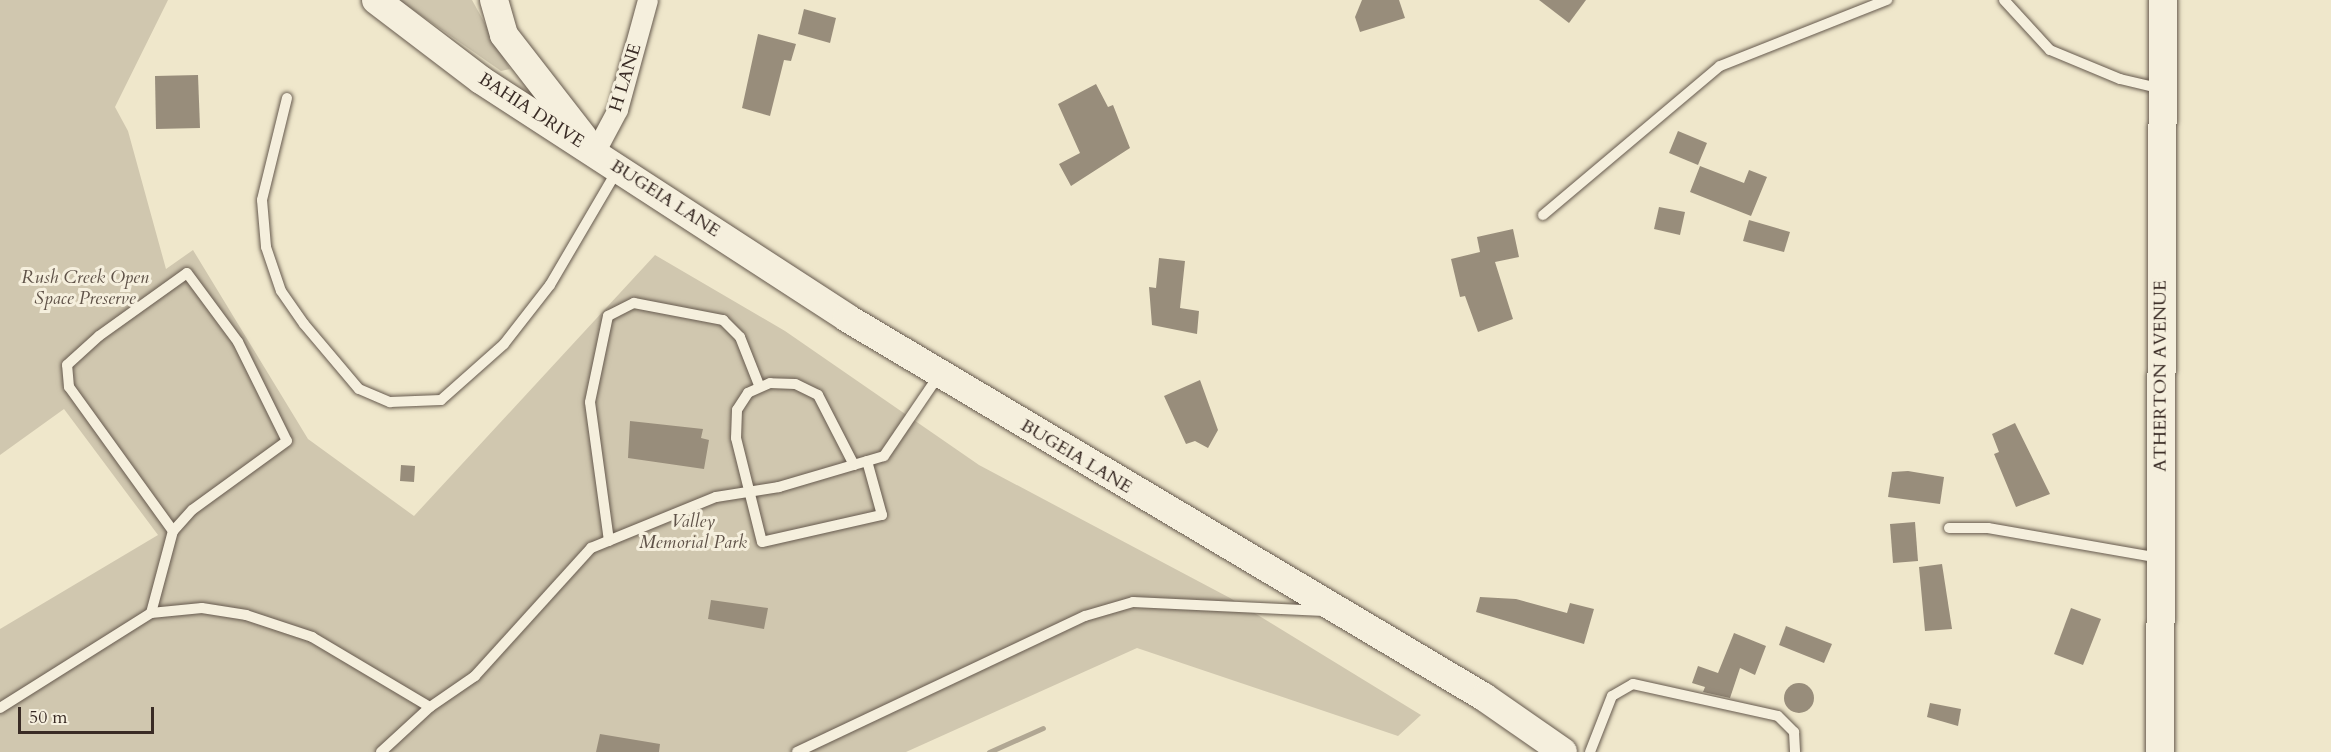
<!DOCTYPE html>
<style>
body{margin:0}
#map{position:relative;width:2331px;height:752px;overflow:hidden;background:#efe7cb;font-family:Cardo,serif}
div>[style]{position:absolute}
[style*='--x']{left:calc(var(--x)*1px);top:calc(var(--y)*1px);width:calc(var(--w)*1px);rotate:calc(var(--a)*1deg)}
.green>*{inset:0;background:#d0c7af}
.stream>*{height:5px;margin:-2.5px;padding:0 2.5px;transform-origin:2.5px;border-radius:2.5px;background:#b1a793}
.building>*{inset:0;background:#988d7b}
.round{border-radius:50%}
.roads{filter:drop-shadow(0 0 2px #665a4e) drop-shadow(0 0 2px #665a4e)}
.lane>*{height:10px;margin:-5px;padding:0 5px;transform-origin:5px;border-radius:5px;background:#f5efdd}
.street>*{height:20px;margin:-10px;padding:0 10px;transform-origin:10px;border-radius:10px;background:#f5efdd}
.secondary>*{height:28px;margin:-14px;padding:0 14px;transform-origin:14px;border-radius:14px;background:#f5efdd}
span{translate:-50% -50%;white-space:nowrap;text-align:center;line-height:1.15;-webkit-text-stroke:6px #f5efdd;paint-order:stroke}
.street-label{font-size:18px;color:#392b25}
.park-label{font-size:18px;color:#5f5248;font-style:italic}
.scale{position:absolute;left:18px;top:707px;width:136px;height:27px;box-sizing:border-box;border:3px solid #392b25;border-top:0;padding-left:8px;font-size:18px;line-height:21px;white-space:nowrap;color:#392b25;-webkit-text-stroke:4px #f5efdd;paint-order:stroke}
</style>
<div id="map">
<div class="green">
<i style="clip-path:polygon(0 0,168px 0,115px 107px,128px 131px,166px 269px,193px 250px,308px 439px,414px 516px,655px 255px,785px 331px,979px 465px,1230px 598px,1421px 715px,1398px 736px,1137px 648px,906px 752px,0 752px,0 629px,158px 535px,64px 409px,0 455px)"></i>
<i style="clip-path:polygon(399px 0,472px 0,510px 69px,501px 71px)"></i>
</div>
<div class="stream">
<i style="--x:989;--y:752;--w:59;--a:-24"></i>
</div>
<div class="building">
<i style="clip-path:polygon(1362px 0,1399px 0,1405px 18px,1360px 32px,1355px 17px)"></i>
<i style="clip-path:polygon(1539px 0,1586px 0,1569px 23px)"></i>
<i style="clip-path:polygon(804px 9px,836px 18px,830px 43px,798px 34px)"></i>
<i style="clip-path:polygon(758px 34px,796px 44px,791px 61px,784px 60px,770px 116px,742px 108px)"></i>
<i style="clip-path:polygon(198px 75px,200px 128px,156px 129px,155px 76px)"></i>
<i style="clip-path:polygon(1096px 84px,1108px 107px,1113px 105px,1130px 148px,1071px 186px,1059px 164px,1080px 153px,1058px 104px)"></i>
<i style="clip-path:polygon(1678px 131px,1707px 143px,1698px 165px,1669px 153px)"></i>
<i style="clip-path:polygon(1700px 166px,1744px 183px,1749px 170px,1767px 177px,1751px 216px,1690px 192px)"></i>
<i style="clip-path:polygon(1659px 207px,1685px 212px,1680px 235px,1654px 229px)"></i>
<i style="clip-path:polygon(1749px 220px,1790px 232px,1784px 252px,1743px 241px)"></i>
<i style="clip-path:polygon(1513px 229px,1519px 257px,1495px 262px,1513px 319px,1478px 332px,1465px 296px,1460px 297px,1451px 259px,1480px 252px,1477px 237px)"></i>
<i style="clip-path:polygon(1159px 258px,1185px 261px,1180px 308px,1199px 311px,1197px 334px,1152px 325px,1149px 287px,1156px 288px)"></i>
<i style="clip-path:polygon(1200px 380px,1218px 430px,1208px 448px,1195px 441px,1186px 444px,1164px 396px)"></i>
<i style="clip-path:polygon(630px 421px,703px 429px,701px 438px,709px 440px,704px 469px,628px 458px)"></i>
<i style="clip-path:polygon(2015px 423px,2050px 494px,2016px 507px,1994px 454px,1999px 452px,1992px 434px)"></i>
<i style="clip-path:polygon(401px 465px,415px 466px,414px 482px,400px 481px)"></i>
<i style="clip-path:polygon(1908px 471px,1944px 477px,1940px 504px,1888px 497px,1892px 472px)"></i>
<i style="clip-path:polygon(1915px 522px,1918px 561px,1893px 563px,1890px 524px)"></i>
<i style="clip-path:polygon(1942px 564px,1952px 629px,1925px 631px,1919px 567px)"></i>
<i style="clip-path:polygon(1480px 597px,1516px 599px,1567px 613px,1570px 603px,1594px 609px,1584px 644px,1476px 612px)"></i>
<i style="clip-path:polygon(711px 600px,768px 608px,764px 629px,708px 619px)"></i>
<i style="clip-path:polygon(2071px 608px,2101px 619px,2083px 665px,2054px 654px)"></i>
<i style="clip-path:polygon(1786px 626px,1832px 644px,1824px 663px,1779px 645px)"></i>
<i style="clip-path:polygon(1734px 633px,1766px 646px,1755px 675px,1740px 668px,1730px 698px,1703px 692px,1705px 687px,1692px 683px,1698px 666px,1718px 673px)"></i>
<i class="round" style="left:1784px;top:683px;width:30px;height:30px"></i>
<i style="clip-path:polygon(1930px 703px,1961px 709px,1958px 726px,1927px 717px)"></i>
<i style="clip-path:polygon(600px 734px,660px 744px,659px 752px,596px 752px)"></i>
</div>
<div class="roads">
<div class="lane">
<i style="--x:2004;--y:0;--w:68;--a:47.4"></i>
<i style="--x:2050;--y:50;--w:76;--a:22.5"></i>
<i style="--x:2120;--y:79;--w:43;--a:13.4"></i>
<i style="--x:287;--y:98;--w:105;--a:103.8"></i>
<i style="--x:262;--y:200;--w:47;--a:85.1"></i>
<i style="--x:266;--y:247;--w:46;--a:71.2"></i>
<i style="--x:281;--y:291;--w:40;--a:55.1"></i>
<i style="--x:304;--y:324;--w:85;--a:49.8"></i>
<i style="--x:359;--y:389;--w:34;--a:23"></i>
<i style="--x:390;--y:402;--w:51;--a:-2.2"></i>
<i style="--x:441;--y:400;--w:84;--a:-41.6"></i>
<i style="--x:504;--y:344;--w:75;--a:-52.1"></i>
<i style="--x:550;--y:285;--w:132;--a:-59.6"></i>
<i style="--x:1543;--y:215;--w:231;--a:-40.1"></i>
<i style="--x:1720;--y:66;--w:180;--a:-21.6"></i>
<i style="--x:854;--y:465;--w:79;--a:-117.2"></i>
<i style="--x:818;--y:395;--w:25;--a:-154"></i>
<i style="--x:795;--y:384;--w:25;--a:-178"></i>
<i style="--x:770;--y:383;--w:24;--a:156"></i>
<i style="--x:748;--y:393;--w:20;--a:123"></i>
<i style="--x:737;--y:410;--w:28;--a:92"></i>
<i style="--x:736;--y:438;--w:107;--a:76"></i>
<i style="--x:762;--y:542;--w:123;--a:-12.7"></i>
<i style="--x:882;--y:515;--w:56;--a:-105.5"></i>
<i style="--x:1949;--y:528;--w:39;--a:0"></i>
<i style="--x:1988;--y:528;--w:175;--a:9.9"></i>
<i style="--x:609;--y:541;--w:140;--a:-97.8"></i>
<i style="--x:590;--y:402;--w:88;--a:-78.2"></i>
<i style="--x:608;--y:316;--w:29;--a:-27"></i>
<i style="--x:634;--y:303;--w:91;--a:10.8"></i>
<i style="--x:723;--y:320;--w:24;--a:45"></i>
<i style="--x:740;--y:337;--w:52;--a:68.4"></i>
<i style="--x:151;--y:613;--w:85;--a:-75"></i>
<i style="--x:173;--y:531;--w:178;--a:-125.8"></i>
<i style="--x:69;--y:387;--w:22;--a:-95"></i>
<i style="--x:67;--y:365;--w:43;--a:-42.2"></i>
<i style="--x:99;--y:336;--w:108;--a:-35.6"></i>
<i style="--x:187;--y:273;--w:86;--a:53.5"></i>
<i style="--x:238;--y:342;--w:110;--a:63.7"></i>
<i style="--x:287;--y:441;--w:117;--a:144"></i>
<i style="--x:192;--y:510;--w:28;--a:132"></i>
<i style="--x:0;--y:708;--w:178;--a:-32.2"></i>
<i style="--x:151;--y:613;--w:51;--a:-5.6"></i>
<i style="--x:202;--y:608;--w:45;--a:9"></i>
<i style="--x:246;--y:615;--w:70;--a:18.4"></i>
<i style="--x:312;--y:637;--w:137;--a:30.7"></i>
<i style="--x:381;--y:752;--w:67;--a:-42.6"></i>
<i style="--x:430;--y:707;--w:55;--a:-34.6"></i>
<i style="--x:475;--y:676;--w:173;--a:-47.8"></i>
<i style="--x:591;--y:548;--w:135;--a:-22.2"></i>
<i style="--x:716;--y:497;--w:64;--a:-9"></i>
<i style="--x:779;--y:487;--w:109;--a:-16.4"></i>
<i style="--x:884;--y:456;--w:98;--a:-55.8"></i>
<i style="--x:797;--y:752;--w:318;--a:-25.3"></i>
<i style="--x:1085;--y:616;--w:50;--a:-16.3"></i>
<i style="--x:1133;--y:602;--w:191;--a:2.7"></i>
<i style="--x:1590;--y:752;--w:60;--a:-68.6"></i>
<i style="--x:1612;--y:696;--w:24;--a:-30"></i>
<i style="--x:1633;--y:684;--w:148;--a:12.4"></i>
<i style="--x:1778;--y:716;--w:23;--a:45"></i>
<i style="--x:1794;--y:732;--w:20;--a:87"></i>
</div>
<div class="street">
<i style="--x:595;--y:153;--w:49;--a:-61.9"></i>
<i style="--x:618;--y:110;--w:114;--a:-74.7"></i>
</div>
<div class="secondary">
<i style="--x:376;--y:0;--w:132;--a:37.3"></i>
<i style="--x:481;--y:80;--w:437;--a:33"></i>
<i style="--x:847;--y:318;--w:741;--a:30.75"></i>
<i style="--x:1484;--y:697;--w:96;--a:34.8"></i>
<i style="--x:494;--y:0;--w:36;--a:74"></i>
<i style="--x:504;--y:35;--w:129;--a:52.2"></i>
<i style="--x:2160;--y:752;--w:752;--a:-89.77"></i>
</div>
</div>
<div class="street-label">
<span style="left:626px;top:78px;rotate:-73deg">H LANE</span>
<span style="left:531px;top:111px;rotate:33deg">BAHIA DRIVE</span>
<span style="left:665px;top:199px;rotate:33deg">BUGEIA LANE</span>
<span style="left:2161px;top:376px;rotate:-90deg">ATHERTON AVENUE</span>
<span style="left:1076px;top:457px;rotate:31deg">BUGEIA LANE</span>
</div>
<div class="park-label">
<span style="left:85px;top:289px">Rush Creek Open<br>Space Preserve</span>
<span style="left:693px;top:533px">Valley<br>Memorial Park</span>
</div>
<div class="scale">50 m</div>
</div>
